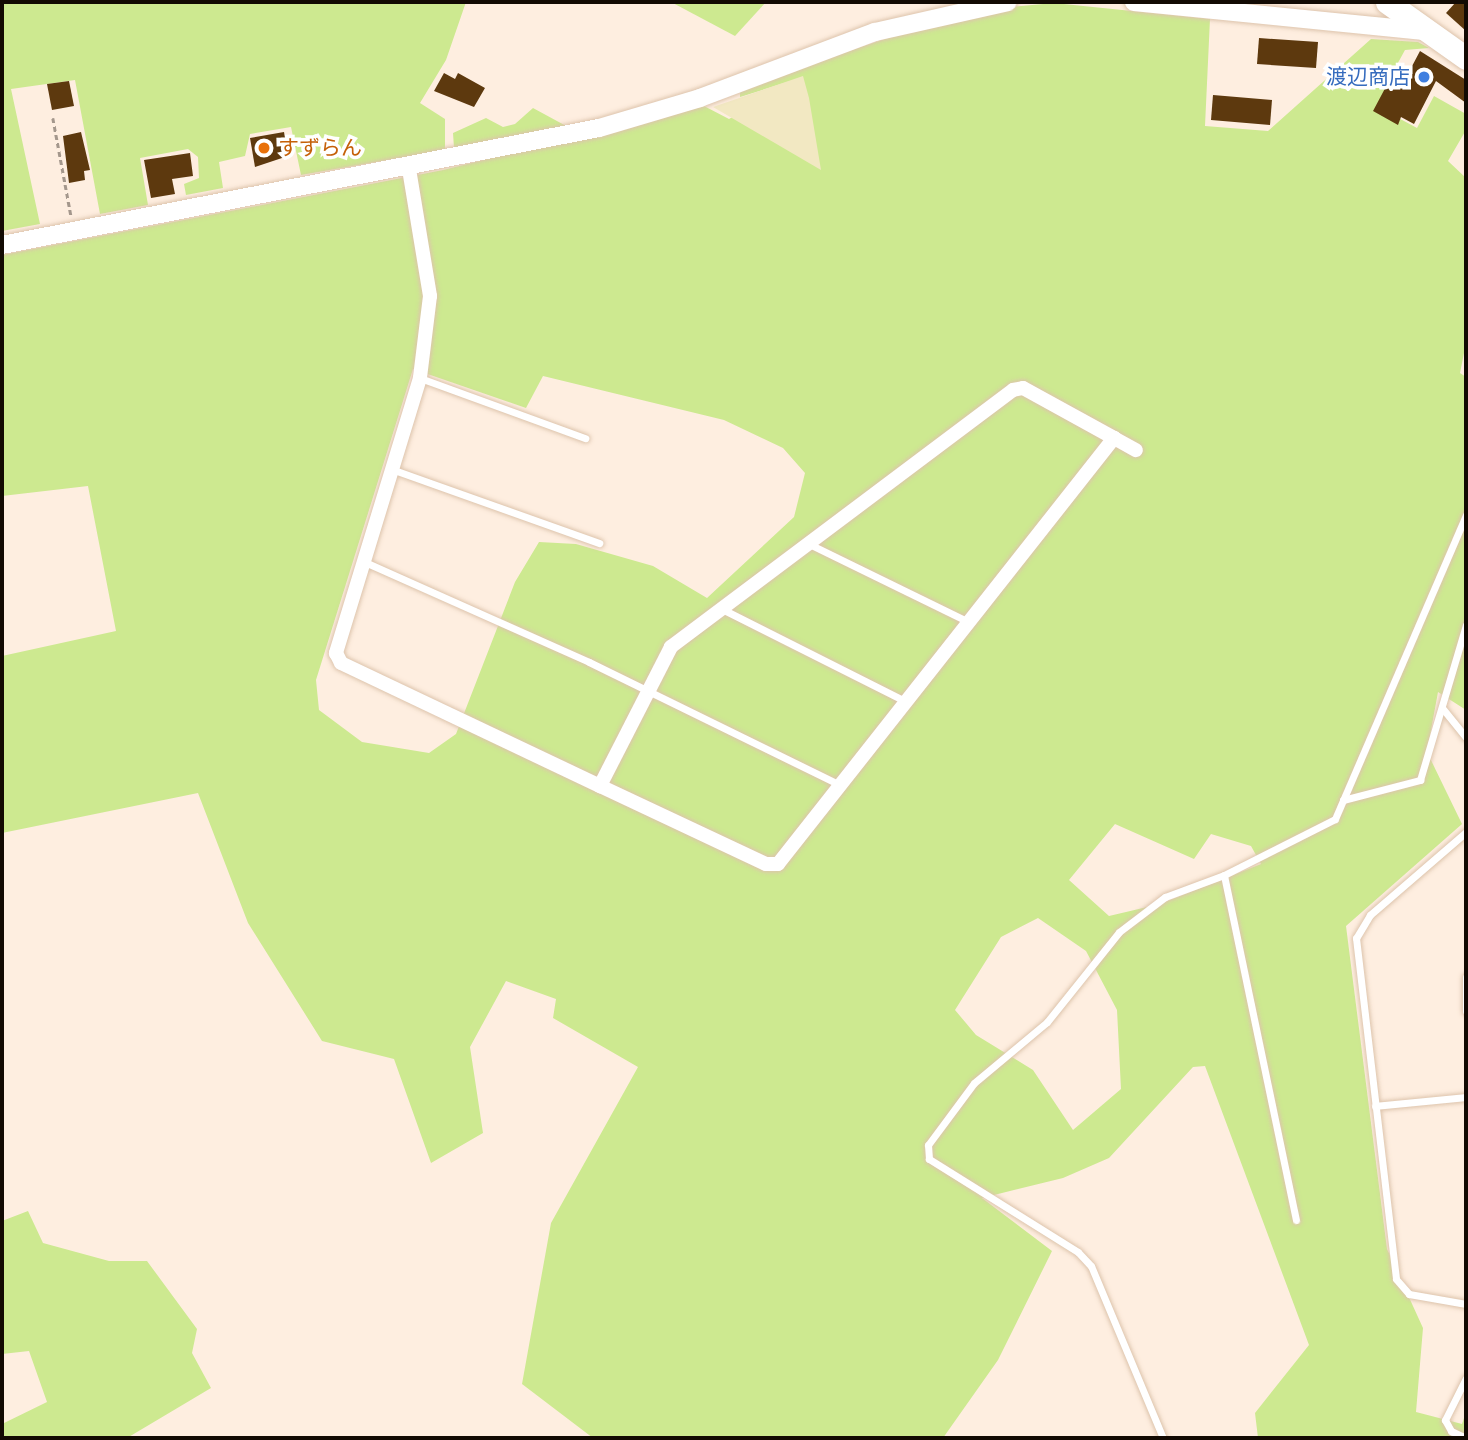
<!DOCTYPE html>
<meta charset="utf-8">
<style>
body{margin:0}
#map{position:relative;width:1468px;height:1440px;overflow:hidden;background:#feeee0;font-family:"Zilla Slab","Noto Sans JP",serif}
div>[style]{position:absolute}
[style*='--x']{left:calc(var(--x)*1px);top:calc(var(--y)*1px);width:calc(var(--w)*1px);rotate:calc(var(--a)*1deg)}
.green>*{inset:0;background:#cde990}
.sand>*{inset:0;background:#f2e8c2}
.building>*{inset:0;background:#5d390e}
.path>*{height:2.5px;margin-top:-1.25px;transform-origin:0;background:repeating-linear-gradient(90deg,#a4978c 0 5px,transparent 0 8.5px)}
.roads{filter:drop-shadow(0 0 2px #ddc4ac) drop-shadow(0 0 2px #ddc4ac)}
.service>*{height:7px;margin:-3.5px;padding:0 3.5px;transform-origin:3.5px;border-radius:3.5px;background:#fff}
.minor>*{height:14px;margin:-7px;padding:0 7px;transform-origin:7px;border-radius:7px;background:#fff}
.tertiary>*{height:18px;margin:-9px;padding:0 9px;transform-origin:9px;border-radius:9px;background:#fff}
.primary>*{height:23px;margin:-11.5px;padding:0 11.5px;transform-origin:11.5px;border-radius:11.5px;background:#fff}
.dots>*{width:19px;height:19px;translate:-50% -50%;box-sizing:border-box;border:4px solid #fff;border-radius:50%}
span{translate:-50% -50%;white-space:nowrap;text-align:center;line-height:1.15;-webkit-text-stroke:7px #fff;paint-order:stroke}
.shop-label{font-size:21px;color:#366cbe}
.right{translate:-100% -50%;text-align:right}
.food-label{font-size:21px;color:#c56008}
.left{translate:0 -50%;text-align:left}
.frame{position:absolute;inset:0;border:4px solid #120a03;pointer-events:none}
</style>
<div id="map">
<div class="green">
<i style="clip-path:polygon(2px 2px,466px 2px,446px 60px,420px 103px,445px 119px,445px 150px,301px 175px,291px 127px,250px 134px,245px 156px,219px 162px,223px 188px,186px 195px,184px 184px,199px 178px,198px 157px,188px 149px,140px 158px,148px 205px,100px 214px,75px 80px,11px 89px,40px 224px,2px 231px)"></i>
<i style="clip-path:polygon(671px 2px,766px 2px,735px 36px)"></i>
<i style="clip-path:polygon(evenodd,1054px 3px,1210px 19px,1205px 126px,1268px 131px,1371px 39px,1418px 42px,1429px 48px,1405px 50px,1388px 81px,1402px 90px,1391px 114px,1417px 128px,1434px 96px,1466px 114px,1466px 130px,1448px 161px,1466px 178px,1466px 343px,1460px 373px,1466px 377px,1466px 710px,1438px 692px,1427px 752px,1462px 824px,1346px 926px,1387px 1249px,1423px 1328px,1416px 1412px,1462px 1424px,1466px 1412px,1466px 1438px,1258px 1438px,1255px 1413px,1309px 1345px,1205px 1066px,1193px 1067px,1109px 1158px,1063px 1178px,982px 1198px,1052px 1251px,998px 1360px,943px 1438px,593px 1438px,522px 1384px,551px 1223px,638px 1067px,553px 1018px,556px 999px,506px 981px,470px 1047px,483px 1133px,431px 1163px,394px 1059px,322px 1041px,248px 923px,198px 793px,2px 833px,2px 656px,116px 631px,88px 486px,2px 496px,2px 255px,443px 170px,704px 106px,729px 119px,803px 77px,740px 97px,740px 92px,795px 69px,891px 37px,1010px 7px,1054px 3px,413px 369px,526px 408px,543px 376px,724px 420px,783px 448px,805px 473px,794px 517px,707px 598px,653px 566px,576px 544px,539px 542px,515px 582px,456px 734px,429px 753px,362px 742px,319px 710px,316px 680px,413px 369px,1054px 3px,1115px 824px,1194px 859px,1211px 834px,1251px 846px,1261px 864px,1160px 904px,1109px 916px,1069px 880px,1115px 824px,1054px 3px,1038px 918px,1086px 951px,1117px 1010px,1121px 1089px,1073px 1130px,1033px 1070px,976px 1035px,955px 1010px,1001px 937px,1038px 918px)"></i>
<i style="clip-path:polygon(533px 108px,568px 127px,454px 148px,453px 133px,486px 118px,503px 127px,515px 124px)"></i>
<i style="clip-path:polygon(28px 1211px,43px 1243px,109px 1261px,147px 1261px,197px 1329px,192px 1353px,211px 1388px,127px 1438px,2px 1438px,2px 1424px,47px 1402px,29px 1351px,2px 1354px,2px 1221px)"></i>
</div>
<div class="sand">
<i style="clip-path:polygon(803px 76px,809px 98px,821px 170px,713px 107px)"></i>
</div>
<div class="building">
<i style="clip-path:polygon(1456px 2px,1466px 2px,1466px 31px,1446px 13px)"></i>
<i style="clip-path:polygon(1259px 38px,1318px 42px,1316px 68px,1257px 64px)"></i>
<i style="clip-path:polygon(1420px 51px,1466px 80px,1466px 103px,1436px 81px,1414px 124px,1401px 117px,1398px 125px,1373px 111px,1398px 64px,1410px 70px)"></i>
<i style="clip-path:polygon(444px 73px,455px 79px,458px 73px,485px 88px,474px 107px,434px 91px)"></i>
<i style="clip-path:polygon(69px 81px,74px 106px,52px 110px,47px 84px)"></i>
<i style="clip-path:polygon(1213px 95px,1272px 100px,1270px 125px,1211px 120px)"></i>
<i style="clip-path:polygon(81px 132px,90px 170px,84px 171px,85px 180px,69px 183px,63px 136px)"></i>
<i style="clip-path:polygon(284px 132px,288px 156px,255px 167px,250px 138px)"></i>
<i style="clip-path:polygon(190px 153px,193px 176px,172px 179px,175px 194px,151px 198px,144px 160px)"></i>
</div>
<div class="path">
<i style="--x:53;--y:118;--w:99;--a:79.5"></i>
</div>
<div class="roads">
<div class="service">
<i style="--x:420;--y:378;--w:176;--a:20"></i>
<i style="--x:394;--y:470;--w:218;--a:19.6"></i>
<i style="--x:809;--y:544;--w:178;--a:26"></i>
<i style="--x:367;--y:563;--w:243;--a:24"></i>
<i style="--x:589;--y:662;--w:280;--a:26.1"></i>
<i style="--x:722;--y:609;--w:205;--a:26.7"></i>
<i style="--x:1443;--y:709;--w:36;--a:51"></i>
<i style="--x:1343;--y:800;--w:80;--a:-14.6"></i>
<i style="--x:1420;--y:780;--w:162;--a:-73.5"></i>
<i style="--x:1466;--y:832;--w:127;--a:139.2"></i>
<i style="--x:1370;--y:915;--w:27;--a:121"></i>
<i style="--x:1356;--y:938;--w:343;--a:83.3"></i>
<i style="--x:1396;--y:1279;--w:20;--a:49"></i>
<i style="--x:1409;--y:1294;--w:58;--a:10"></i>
<i style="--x:1466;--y:977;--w:34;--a:90"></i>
<i style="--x:1375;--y:1106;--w:91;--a:-5.6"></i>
<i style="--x:1296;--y:1220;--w:352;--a:-101.8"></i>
<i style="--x:1224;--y:875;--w:124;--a:-26.8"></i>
<i style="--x:1335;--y:819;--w:331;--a:-66.7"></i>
<i style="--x:1466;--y:1378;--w:47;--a:116.6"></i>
<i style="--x:1445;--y:1420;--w:13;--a:61"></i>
<i style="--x:1451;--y:1431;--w:17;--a:25"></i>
<i style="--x:1163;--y:1438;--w:186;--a:-112.7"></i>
<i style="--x:1091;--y:1266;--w:19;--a:-133"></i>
<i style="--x:1078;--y:1252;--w:176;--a:-148"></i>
<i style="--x:929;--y:1159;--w:14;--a:-94"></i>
<i style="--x:928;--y:1145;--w:77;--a:-53.4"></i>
<i style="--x:974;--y:1083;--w:95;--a:-39.9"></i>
<i style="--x:1047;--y:1022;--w:115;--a:-51.3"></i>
<i style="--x:1119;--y:932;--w:58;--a:-37.3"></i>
<i style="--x:1165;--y:897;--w:63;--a:-20.4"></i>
</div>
<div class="minor">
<i style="--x:409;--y:169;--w:129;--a:80.6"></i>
<i style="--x:430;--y:296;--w:83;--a:97"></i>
<i style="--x:420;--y:378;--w:288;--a:107"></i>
<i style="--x:336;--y:653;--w:11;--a:63"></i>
<i style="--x:341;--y:663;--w:287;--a:25.4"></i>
<i style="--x:600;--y:786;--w:183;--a:25.2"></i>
<i style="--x:766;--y:864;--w:12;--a:0"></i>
<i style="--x:778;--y:864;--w:543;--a:-51.74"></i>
<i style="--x:1114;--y:438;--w:104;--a:-151.2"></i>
<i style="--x:1023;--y:388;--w:10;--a:169"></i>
<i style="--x:1013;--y:390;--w:428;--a:143.1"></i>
<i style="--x:671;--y:647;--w:156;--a:117.1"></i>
<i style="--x:1114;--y:438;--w:25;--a:29"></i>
</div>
<div class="tertiary">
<i style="--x:1134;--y:2;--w:294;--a:5.7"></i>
<i style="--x:2;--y:245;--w:608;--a:-11.09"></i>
<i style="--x:599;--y:128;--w:105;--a:-16.5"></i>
<i style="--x:700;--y:98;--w:187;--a:-20.7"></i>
<i style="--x:875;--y:32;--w:136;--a:-12.7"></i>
</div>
<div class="primary">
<i style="--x:1387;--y:2;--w:97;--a:35.3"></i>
</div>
</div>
<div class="dots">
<i style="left:1424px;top:77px;background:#3f7fe0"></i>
<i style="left:264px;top:148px;background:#e8710a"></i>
</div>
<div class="shop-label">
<span class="right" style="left:1410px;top:77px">渡辺商店</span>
</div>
<div class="food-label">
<span class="left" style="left:278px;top:148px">すずらん</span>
</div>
<div class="frame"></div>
</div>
